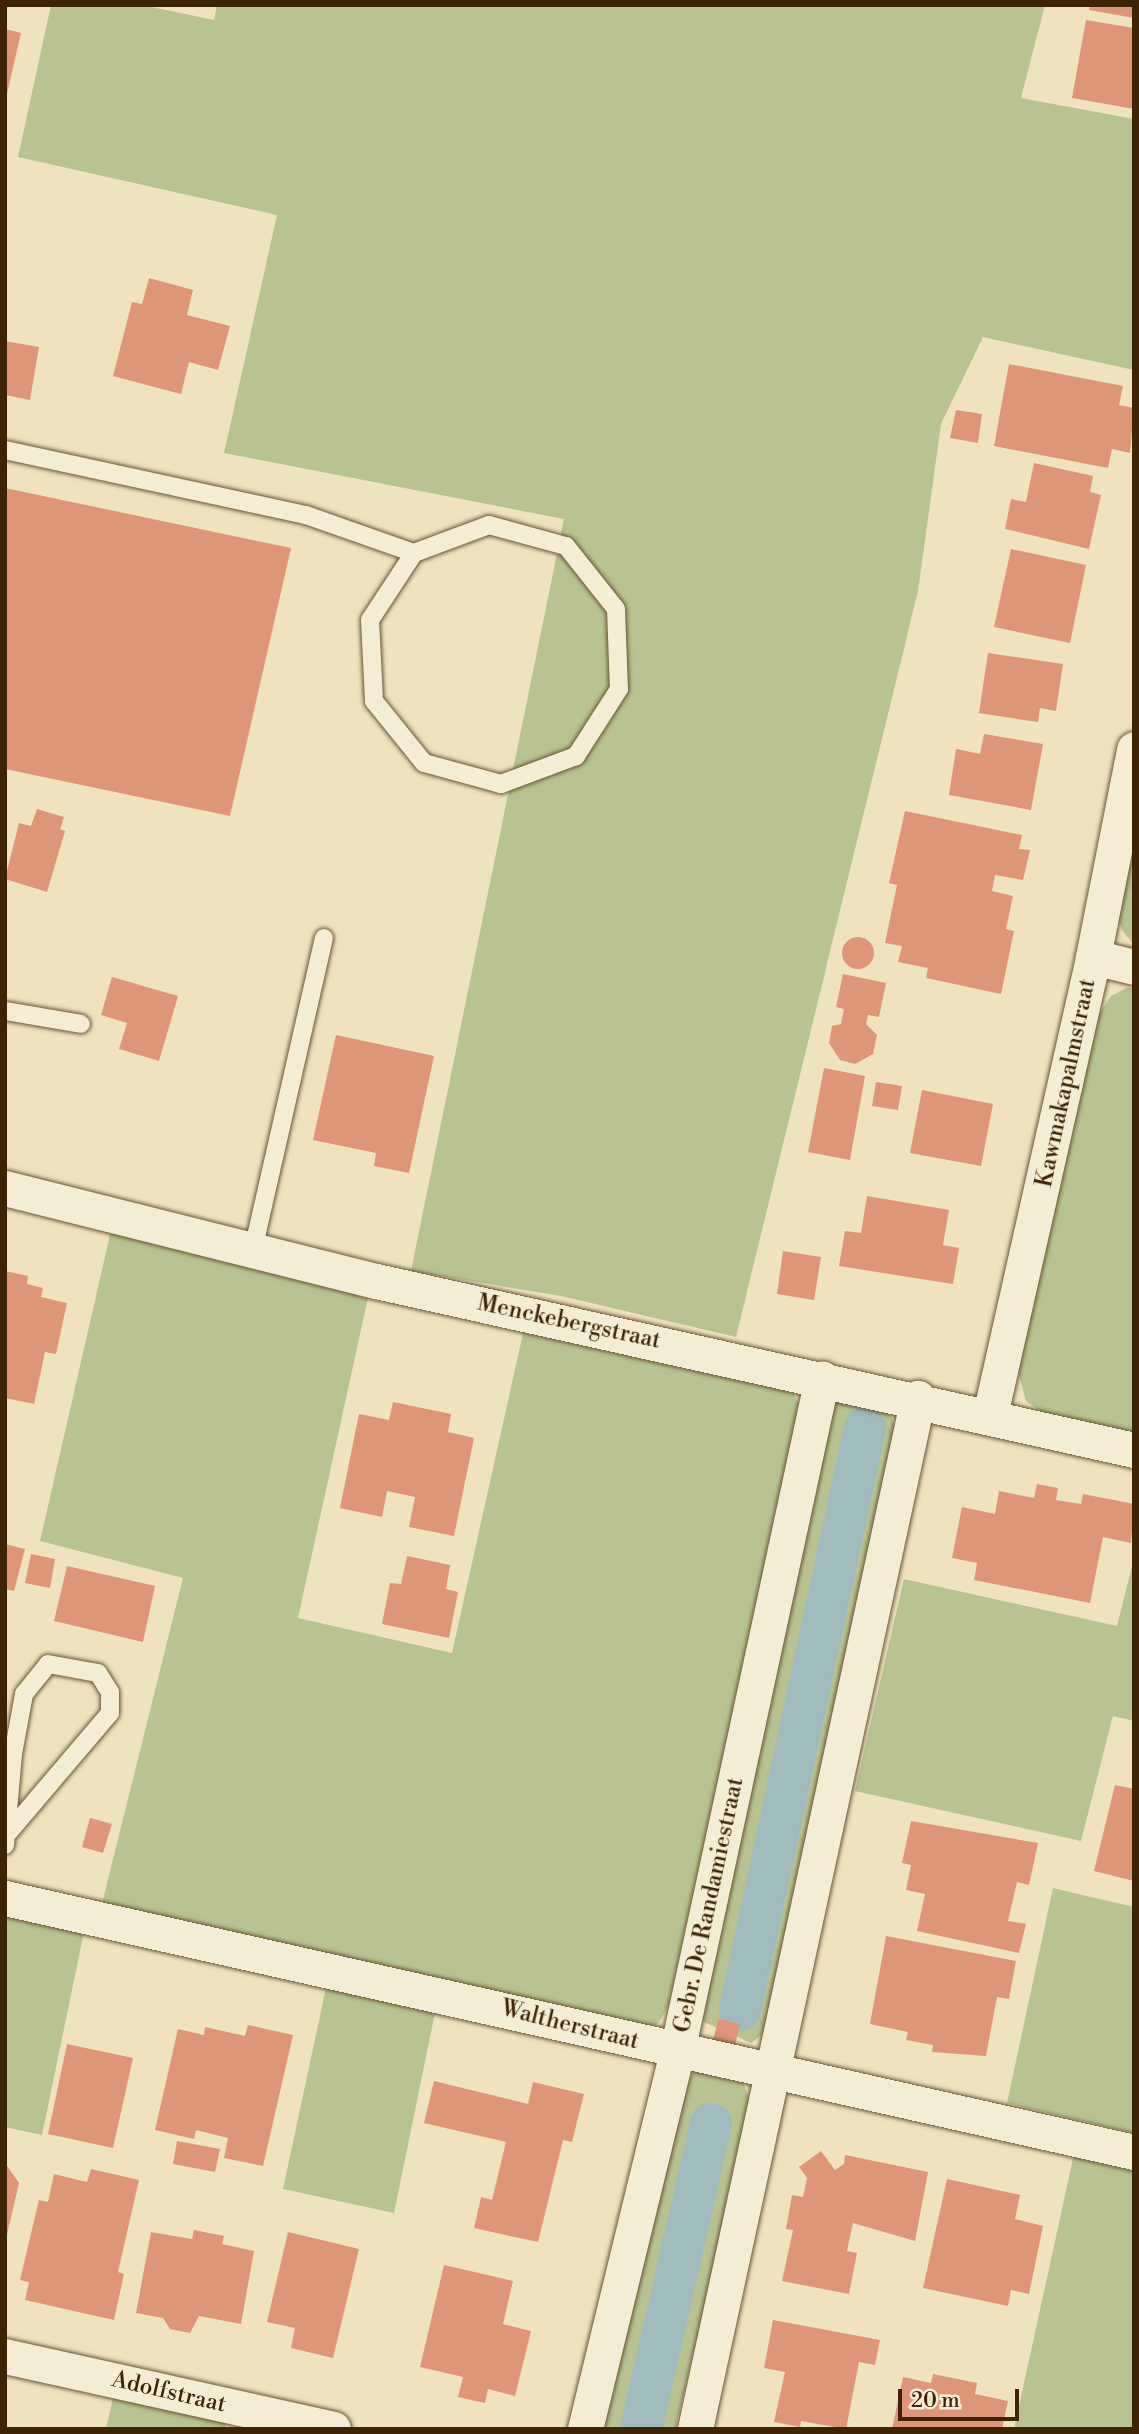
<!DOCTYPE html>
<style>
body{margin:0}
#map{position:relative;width:1139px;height:2434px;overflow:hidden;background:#efe2bf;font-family:"Libre Bodoni",serif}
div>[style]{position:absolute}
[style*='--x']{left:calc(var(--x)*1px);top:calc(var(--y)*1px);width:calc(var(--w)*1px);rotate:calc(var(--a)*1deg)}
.green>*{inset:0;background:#b9c392}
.canal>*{height:42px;margin:-21px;padding:0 21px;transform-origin:21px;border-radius:21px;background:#9fbbbd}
.building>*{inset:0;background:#df9578}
.round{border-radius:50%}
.roads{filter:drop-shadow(0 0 2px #6a5434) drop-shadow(0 0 2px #6a5434)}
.service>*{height:18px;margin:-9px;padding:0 9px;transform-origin:9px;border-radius:9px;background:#f5ecd5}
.minor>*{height:35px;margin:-17.5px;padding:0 17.5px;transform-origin:17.5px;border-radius:17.5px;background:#f5ecd5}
span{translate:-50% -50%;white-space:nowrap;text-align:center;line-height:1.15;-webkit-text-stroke:6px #f5ecd5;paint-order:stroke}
.street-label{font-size:23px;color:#3e2406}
.frame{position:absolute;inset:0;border:7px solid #3e2406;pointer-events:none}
.scale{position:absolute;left:898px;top:2389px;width:121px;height:32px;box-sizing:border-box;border:4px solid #3e2406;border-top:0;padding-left:9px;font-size:21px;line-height:24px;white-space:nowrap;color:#3e2406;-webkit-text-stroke:5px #f5ecd5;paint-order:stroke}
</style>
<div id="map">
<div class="green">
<i style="clip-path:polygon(51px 5px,142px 5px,214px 20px,217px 5px,1045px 5px,1021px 98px,1134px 119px,1134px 370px,983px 337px,941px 424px,918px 591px,736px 1337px,561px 1296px,411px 1271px,564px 519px,224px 453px,277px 215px,18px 157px)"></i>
<i style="clip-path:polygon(1134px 828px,1134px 945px,1122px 930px,1116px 913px)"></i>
<i style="clip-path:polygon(1126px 988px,1134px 988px,1134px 1437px,1044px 1414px,1026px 1401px,1017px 1368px,1097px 1017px,1111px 996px)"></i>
<i style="clip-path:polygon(112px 1226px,369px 1293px,298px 1618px,452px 1653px,526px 1320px,790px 1385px,799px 1405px,669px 2005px,658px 2024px,642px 2031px,102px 1904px,183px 1578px,40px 1541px)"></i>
<i style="clip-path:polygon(834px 1401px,885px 1405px,897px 1429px,767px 2031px,751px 2043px,704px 2022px,699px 2004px)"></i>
<i style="clip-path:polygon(1134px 1558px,1134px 1721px,1113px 1716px,1081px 1841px,855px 1791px,904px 1579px,1117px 1626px)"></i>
<i style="clip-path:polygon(1053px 1888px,1134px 1907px,1134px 2133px,1007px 2103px)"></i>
<i style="clip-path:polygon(5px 1913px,84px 1932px,42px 2135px,5px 2127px)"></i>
<i style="clip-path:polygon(327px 1983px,436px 2008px,394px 2213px,283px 2189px)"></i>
<i style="clip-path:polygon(698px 2069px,743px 2082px,749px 2098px,748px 2131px,675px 2429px,599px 2429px,688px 2080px)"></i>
<i style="clip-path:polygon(1074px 2154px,1134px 2168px,1134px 2429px,1014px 2429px)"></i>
<i style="clip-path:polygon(113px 2398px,226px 2422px,225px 2429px,106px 2429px)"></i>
</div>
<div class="canal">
<i style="--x:740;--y:2010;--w:595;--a:-77.88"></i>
<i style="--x:641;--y:2429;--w:313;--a:-77.1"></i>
</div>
<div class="building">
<i style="clip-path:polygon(1090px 5px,1134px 5px,1134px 18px,1089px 10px)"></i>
<i style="clip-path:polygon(1086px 20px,1134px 28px,1134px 109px,1072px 98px)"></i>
<i style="clip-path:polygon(5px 29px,21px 33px,6px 98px,5px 98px)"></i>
<i style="clip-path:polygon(149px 278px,193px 290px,187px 315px,230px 326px,218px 370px,189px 362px,181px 394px,113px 376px,132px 302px,142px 304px)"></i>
<i style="clip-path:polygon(5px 341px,39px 347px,30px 400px,5px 395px)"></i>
<i style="clip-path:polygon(1009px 364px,1123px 386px,1119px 405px,1134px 408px,1130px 453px,1112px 449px,1108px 468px,994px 446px)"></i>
<i style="clip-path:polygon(956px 410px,982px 414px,978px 443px,950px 438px)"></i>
<i style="clip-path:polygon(1034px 463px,1093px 476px,1090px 492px,1101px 495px,1089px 549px,1005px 529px,1011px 499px,1026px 502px)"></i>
<i style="clip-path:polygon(5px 488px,291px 548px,230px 816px,5px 769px)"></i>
<i style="clip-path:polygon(1011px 549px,1086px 565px,1070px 643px,994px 627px)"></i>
<i style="clip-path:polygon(988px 653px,1063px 664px,1056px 711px,1040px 708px,1038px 722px,979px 713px)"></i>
<i style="clip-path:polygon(984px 734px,1043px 744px,1031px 810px,949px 795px,956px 749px,980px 754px)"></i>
<i style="clip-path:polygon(37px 809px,64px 817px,60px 829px,65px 831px,47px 892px,5px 879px,19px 823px,31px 826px)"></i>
<i style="clip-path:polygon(905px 811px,1022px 835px,1019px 849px,1030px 850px,1023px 880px,995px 875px,992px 891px,1013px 896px,1006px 929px,1014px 931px,1001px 994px,926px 978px,928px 968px,898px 962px,902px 946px,885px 943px,897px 885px,889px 883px)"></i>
<i class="round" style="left:842px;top:937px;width:32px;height:32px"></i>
<i style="clip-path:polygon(843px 974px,886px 983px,879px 1017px,868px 1015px,866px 1024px,877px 1035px,873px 1054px,855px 1064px,840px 1060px,829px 1043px,832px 1026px,841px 1024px,844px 1009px,836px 1007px)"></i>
<i style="clip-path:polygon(112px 977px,178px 996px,159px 1061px,119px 1049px,127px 1023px,101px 1015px)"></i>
<i style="clip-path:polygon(336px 1035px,434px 1056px,409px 1173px,374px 1166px,376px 1153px,313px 1140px)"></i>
<i style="clip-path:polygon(824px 1068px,865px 1076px,850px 1160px,808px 1152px)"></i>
<i style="clip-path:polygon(876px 1082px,902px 1086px,898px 1110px,872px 1106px)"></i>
<i style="clip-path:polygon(922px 1090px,993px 1104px,981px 1166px,910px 1153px)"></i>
<i style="clip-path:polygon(867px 1196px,949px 1210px,943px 1245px,959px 1248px,953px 1284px,839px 1266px,845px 1231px,861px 1233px)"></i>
<i style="clip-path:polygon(783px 1251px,821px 1257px,814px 1300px,777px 1294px)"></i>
<i style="clip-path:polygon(5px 1271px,28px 1276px,27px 1284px,43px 1288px,41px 1297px,67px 1303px,56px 1354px,45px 1352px,34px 1404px,5px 1398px)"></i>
<i style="clip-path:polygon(393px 1402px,451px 1414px,448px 1432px,474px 1438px,454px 1536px,409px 1527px,415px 1497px,387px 1491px,382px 1517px,340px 1508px,359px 1414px,389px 1420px)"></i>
<i style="clip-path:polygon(1037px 1484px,1058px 1488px,1056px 1500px,1081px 1504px,1083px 1494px,1134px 1504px,1131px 1543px,1103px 1537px,1090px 1603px,974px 1580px,977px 1563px,952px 1558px,962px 1507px,995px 1514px,999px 1491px,1034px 1498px)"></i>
<i style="clip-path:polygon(5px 1544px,25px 1549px,14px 1591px,5px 1589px)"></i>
<i style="clip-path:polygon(31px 1554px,55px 1559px,50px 1588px,25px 1583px)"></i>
<i style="clip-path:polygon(407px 1556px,450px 1565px,446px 1589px,458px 1592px,449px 1638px,382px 1624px,390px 1583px,401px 1584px)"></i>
<i style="clip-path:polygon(67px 1566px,155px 1586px,143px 1642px,54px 1621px)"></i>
<i style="clip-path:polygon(1115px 1785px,1134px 1789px,1134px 1881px,1094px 1871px)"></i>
<i style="clip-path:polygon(90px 1818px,112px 1824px,103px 1853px,82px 1847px)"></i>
<i style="clip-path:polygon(911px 1821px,1038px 1843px,1029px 1885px,1017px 1882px,1008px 1921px,1026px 1924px,1019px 1953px,917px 1931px,925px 1894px,906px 1890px,911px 1865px,902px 1863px)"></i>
<i style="clip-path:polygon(886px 1936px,1016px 1961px,1009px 1999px,997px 1997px,986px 2056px,932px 2052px,933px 2045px,906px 2040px,908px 2032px,870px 2024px)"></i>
<i style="clip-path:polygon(718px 2019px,740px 2024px,735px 2046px,713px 2041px)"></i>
<i style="clip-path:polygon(248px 2025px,293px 2035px,263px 2166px,224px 2158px,228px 2138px,196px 2130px,194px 2139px,155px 2130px,178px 2029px,204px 2035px,205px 2027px,245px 2036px)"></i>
<i style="clip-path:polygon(67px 2044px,133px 2058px,113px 2148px,48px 2134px)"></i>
<i style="clip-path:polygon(434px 2081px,528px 2104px,533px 2082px,584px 2094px,572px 2142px,563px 2140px,538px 2242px,474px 2228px,481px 2197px,492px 2200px,506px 2142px,424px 2123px)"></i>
<i style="clip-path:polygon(177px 2141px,220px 2149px,215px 2172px,173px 2164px)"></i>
<i style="clip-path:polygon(821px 2151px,835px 2170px,844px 2164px,845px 2155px,928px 2172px,915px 2241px,853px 2223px,847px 2251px,857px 2253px,849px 2294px,782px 2281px,793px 2230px,786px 2229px,792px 2195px,803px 2197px,807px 2178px,799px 2167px)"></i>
<i style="clip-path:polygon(5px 2163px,19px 2183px,6px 2239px,5px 2239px)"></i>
<i style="clip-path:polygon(91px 2169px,139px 2180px,118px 2272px,124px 2274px,114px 2320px,25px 2300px,29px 2282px,20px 2280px,39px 2200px,48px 2202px,54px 2174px,87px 2182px)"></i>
<i style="clip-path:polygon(947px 2179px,1020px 2195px,1015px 2219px,1043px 2226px,1029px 2294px,1011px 2290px,1008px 2306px,923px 2288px)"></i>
<i style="clip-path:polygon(194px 2230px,224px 2236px,222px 2244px,254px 2251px,241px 2324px,199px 2316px,190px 2333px,170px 2329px,163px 2318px,136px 2313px,151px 2232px,192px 2239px)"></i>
<i style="clip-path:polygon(288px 2232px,359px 2249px,333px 2358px,291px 2348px,295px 2328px,267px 2322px)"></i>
<i style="clip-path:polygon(444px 2265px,513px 2281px,503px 2324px,531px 2331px,515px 2396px,488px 2389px,485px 2403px,458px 2397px,463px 2377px,420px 2367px)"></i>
<i style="clip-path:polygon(773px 2320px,880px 2340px,875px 2365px,859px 2362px,846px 2429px,801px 2421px,800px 2427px,774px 2422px,785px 2372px,764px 2368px)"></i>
<i style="clip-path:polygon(933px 2374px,977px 2383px,975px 2394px,1008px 2401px,1002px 2429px,892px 2429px,903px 2377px,931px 2383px)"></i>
</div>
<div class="roads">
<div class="service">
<i style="--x:5;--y:450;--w:308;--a:12.2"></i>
<i style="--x:306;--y:515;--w:114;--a:19.4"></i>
<i style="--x:414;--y:553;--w:80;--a:-20.5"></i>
<i style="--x:489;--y:525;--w:80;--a:15.3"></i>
<i style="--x:566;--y:546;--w:80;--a:51.6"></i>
<i style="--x:616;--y:609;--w:80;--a:87.9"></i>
<i style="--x:619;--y:689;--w:80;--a:122.7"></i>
<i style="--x:576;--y:756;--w:80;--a:159.5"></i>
<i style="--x:501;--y:784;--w:80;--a:-164.7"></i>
<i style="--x:424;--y:763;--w:80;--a:-128.9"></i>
<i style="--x:374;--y:701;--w:81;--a:-92.8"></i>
<i style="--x:370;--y:620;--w:80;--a:-56.7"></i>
<i style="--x:5;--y:1011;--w:77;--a:9.7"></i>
<i style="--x:253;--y:1250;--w:320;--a:-77.2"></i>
<i style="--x:5;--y:1845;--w:91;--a:-85"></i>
<i style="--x:13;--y:1754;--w:61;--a:-79.6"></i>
<i style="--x:24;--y:1694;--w:38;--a:-51"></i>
<i style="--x:48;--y:1664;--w:51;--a:10.2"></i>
<i style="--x:98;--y:1673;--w:22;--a:58"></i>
<i style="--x:110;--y:1692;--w:21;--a:90"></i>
<i style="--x:110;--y:1713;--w:157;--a:130.4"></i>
</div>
<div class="minor">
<i style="--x:1093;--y:957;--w:42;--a:13.7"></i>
<i style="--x:5;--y:1188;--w:382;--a:14.1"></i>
<i style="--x:376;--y:1281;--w:777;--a:12.57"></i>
<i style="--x:990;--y:1415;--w:469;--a:-77.3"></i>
<i style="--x:1093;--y:957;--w:212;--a:-78.8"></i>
<i style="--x:5;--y:1898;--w:1157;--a:12.68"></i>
<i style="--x:5;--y:2356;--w:336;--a:12.5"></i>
<i style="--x:585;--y:2429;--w:389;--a:-76.3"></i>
<i style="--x:677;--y:2051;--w:688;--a:-77.84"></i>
<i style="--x:695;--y:2429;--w:1055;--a:-77.8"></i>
</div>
</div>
<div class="street-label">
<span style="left:1066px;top:1083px;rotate:-78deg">Kawmakapalmstraat</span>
<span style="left:569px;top:1322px;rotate:12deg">Menckebergstraat</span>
<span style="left:709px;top:1905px;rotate:-78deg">Gebr. De Randamiestraat</span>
<span style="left:570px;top:2025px;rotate:14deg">Waltherstraat</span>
<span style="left:169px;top:2392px;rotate:13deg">Adolfstraat</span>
</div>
<div class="frame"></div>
<div class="scale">20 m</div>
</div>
